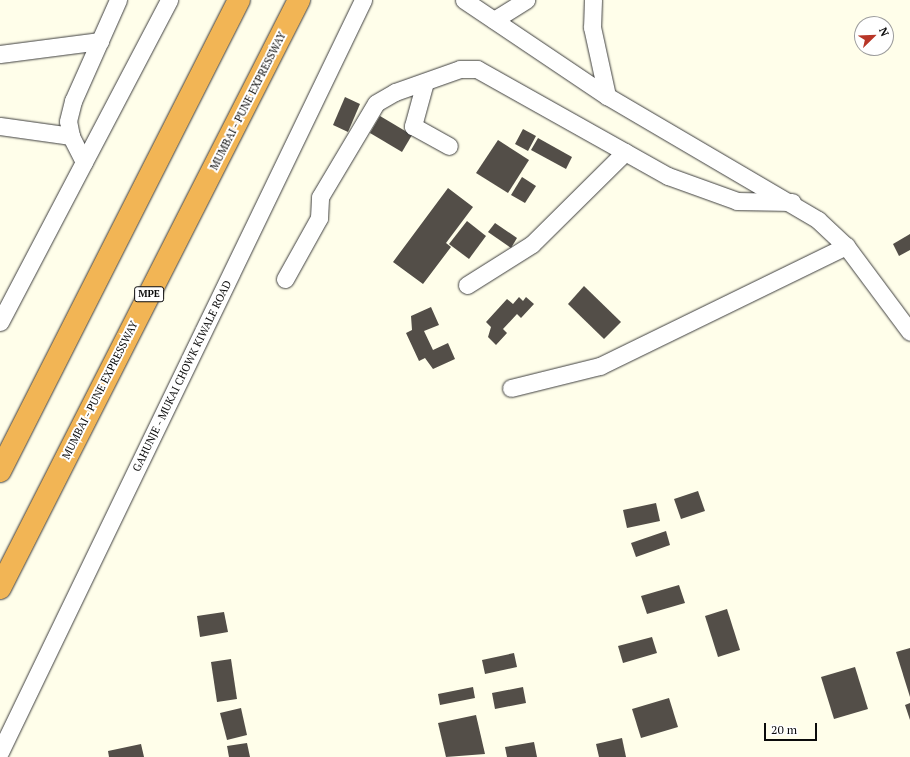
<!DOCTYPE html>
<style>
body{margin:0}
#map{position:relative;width:910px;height:757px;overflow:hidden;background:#fffeea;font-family:"PT Serif",serif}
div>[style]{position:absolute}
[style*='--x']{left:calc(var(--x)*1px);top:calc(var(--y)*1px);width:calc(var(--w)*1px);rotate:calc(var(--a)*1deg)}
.building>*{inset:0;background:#534e48}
.roads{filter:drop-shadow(0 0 1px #3e3e3e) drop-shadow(0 0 1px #3e3e3e)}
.minor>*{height:17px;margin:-8.5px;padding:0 8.5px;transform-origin:8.5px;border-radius:8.5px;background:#fff}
.highway>*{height:22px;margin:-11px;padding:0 11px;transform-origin:11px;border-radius:11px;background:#f2b555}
span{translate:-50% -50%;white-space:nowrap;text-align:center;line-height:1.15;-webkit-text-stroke:4px #fff;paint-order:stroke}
.shield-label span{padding:1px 3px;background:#fff;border:1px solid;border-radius:3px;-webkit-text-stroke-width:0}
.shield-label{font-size:10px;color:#0b0b0b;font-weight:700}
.street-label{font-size:11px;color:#0b0b0b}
.north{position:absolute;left:854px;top:16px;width:40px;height:40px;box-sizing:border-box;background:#fff;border:1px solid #9d9d9d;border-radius:50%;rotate:67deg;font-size:11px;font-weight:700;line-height:16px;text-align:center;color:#0b0b0b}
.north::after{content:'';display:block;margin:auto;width:14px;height:18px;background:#b83627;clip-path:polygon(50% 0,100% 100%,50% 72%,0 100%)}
.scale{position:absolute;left:764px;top:723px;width:53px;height:18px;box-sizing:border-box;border:2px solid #0b0b0b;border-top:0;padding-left:5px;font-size:12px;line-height:14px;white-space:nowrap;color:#0b0b0b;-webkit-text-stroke:3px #fff;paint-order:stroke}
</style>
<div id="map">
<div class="building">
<i style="clip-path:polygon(345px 97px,360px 104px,348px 132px,333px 125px)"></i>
<i style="clip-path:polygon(380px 116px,412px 135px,402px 152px,370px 133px)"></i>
<i style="clip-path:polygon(523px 129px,536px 136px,528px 151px,515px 144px)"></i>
<i style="clip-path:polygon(538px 138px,572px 157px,566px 169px,531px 150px)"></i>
<i style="clip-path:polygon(498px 140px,529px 160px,508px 193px,476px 173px)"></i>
<i style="clip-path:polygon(522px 177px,536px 186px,525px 203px,511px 195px)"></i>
<i style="clip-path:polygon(448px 188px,473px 207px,446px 243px,451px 247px,423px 284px,393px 262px)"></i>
<i style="clip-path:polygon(467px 221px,486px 236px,469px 259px,449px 244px)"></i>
<i style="clip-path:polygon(495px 223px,517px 238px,511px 248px,488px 232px)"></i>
<i style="clip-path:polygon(910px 234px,910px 250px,899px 256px,893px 244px)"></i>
<i style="clip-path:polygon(584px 286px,621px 322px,604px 339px,568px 304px)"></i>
<i style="clip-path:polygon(519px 297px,523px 301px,526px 297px,534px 304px,521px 318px,517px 314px,503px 329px,507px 333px,496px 345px,488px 337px,491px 327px,486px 322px,507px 299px,513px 304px)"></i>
<i style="clip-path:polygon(431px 307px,439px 325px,424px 331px,433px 350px,448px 343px,455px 359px,433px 369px,425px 358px,419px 361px,406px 333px,412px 330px,411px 316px)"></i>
<i style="clip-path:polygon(698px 491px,705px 511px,681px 519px,674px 499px)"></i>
<i style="clip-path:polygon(656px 503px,660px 521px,627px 528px,623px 510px)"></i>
<i style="clip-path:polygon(666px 531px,670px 545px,636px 557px,631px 543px)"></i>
<i style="clip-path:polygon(679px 585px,685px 603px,647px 614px,641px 596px)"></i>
<i style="clip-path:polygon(727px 609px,740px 650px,718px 657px,705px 616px)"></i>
<i style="clip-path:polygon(224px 612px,228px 632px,200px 637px,197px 616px)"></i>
<i style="clip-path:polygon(652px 637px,657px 653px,623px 663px,618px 646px)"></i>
<i style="clip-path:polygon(910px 648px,910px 697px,896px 652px)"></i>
<i style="clip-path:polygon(514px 653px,517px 667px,485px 674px,482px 660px)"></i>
<i style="clip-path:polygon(231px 659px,237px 699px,217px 702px,211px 662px)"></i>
<i style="clip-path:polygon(855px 667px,868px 709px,834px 719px,821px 677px)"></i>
<i style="clip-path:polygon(473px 687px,475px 698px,440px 705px,438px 694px)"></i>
<i style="clip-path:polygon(523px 687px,526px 703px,495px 709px,492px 693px)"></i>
<i style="clip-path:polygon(669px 698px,678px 727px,641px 738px,632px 709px)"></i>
<i style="clip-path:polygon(910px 703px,910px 720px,905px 705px)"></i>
<i style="clip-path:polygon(241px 708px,247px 735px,227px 740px,220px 713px)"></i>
<i style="clip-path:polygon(476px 715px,485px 754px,446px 757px,438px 723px)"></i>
<i style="clip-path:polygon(622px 738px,626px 757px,599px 757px,596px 744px)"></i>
<i style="clip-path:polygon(534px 742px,537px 757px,507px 757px,505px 747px)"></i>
<i style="clip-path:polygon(247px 743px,250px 757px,229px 757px,227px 746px)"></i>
<i style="clip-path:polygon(141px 744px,144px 757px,109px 757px,108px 751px)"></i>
</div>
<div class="roads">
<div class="minor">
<i style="--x:464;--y:0;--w:172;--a:33.9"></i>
<i style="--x:607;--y:96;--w:245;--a:30.4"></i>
<i style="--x:818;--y:220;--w:38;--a:43"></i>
<i style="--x:846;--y:246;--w:107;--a:53.3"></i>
<i style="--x:593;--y:0;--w:27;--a:92"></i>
<i style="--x:592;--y:27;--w:71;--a:77.7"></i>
<i style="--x:494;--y:20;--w:38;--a:-32"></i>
<i style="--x:0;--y:54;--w:101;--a:-7.4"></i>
<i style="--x:425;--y:82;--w:46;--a:105.3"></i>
<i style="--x:413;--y:126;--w:41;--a:29.1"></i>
<i style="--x:0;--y:126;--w:72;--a:8"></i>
<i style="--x:84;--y:162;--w:29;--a:-117"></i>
<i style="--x:71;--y:136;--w:15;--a:-101"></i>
<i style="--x:68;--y:121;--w:21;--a:-76"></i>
<i style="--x:73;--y:101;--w:111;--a:-66"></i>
<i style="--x:285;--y:279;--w:70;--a:-60.9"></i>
<i style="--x:319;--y:218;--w:21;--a:-87"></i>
<i style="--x:320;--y:197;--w:109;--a:-59.2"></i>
<i style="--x:376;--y:103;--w:22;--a:-30"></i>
<i style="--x:395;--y:92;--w:69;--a:-19.5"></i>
<i style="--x:460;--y:69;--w:17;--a:0"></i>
<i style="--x:477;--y:69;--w:219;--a:29.3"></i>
<i style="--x:668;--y:176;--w:73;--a:19.9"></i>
<i style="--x:737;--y:201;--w:55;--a:1"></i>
<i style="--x:467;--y:285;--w:77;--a:-32.2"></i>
<i style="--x:532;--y:244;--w:131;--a:-44.7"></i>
<i style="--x:0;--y:322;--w:364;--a:-62.3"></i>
<i style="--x:511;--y:388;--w:92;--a:-13.9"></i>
<i style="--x:600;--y:366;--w:274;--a:-26"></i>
<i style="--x:0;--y:752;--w:835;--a:-64.23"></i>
</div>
<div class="highway">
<i style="--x:0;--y:471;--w:528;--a:-63.1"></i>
<i style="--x:0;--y:588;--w:660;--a:-63.05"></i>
</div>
</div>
<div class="shield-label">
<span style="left:149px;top:294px">MPE</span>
</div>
<div class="street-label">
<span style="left:248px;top:101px;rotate:-63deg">MUMBAI - PUNE EXPRESSWAY</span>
<span style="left:182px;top:376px;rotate:-64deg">GAHUNJE - MUKAI CHOWK KIWALE ROAD</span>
<span style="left:100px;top:390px;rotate:-63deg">MUMBAI - PUNE EXPRESSWAY</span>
</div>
<div class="north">N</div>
<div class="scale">20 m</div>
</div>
